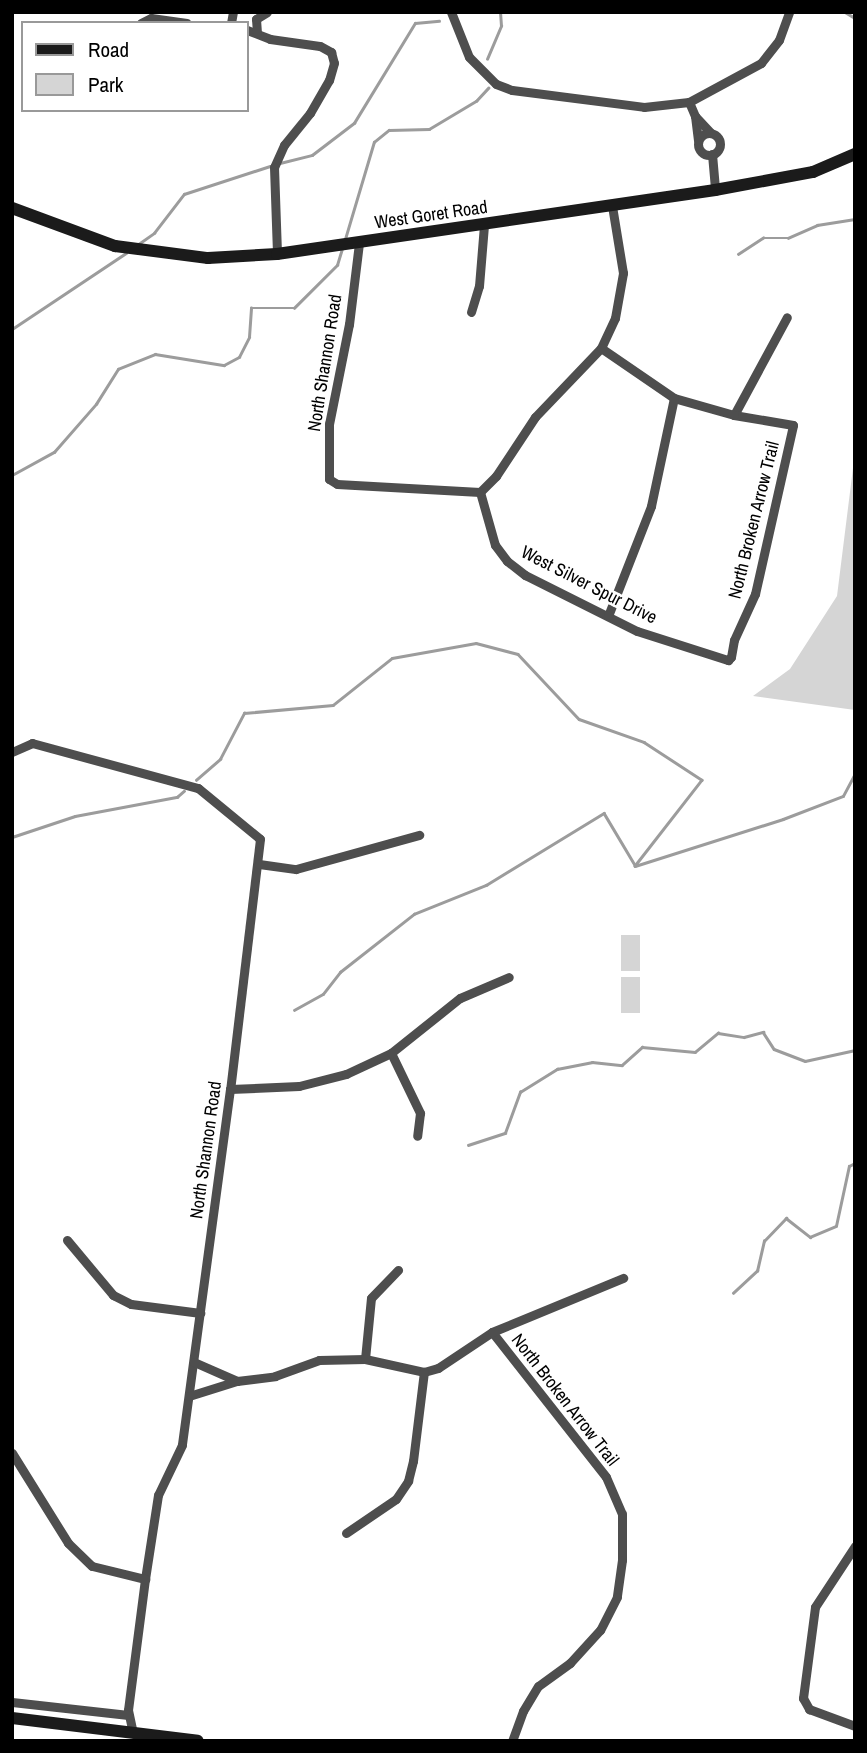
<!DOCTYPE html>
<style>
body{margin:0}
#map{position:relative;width:867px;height:1753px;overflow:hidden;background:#fff;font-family:"Archivo Narrow",sans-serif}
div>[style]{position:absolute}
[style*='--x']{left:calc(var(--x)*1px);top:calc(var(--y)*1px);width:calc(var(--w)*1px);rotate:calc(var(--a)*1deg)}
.green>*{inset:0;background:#d5d5d5}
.stream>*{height:2.5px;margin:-1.25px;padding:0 1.25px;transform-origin:1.25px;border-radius:1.25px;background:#9c9c9c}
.street>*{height:9px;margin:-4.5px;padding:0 4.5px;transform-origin:4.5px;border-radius:4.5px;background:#4e4e4e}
.street>.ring{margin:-4.5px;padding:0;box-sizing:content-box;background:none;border:9px solid #4e4e4e;border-radius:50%}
.secondary>*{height:12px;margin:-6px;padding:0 6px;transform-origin:6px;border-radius:6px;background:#1b1b1b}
span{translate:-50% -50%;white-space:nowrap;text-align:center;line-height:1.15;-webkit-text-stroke:5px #fff;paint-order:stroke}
.street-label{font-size:18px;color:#000}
.frame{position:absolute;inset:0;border:14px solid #000;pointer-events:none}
.legend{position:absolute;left:21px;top:21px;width:228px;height:91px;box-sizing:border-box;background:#fff;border:2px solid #999;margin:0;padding:9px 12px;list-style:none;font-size:21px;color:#000}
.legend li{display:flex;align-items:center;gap:14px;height:35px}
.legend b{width:35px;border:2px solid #999}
</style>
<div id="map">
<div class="green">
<i style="clip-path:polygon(855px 452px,855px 710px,753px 696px,790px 669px,837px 596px)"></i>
<i style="clip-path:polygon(621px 935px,640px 935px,640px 971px,621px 971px)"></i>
<i style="clip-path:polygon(621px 977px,640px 977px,640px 1013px,621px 1013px)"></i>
</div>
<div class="stream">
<i style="--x:845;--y:12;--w:12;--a:31"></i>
<i style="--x:487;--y:59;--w:36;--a:-67"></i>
<i style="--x:501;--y:26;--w:14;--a:-94"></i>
<i style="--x:280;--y:163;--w:33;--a:-14"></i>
<i style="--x:312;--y:155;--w:53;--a:-37.3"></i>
<i style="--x:354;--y:123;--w:117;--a:-58.6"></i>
<i style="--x:415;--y:23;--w:24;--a:-5"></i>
<i style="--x:345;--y:239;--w:101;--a:-73.4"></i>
<i style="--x:374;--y:142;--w:19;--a:-39"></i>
<i style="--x:389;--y:130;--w:40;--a:-1.4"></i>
<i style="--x:429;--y:129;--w:55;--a:-30.8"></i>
<i style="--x:476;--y:101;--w:18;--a:-47"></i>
<i style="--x:137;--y:245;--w:21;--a:-35"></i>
<i style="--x:154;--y:233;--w:49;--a:-52.4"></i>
<i style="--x:184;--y:194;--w:90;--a:-18"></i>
<i style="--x:738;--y:254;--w:30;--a:-33"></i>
<i style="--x:763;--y:238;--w:25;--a:0"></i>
<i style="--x:788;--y:238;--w:32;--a:-24"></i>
<i style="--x:817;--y:225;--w:38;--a:-9"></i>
<i style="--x:12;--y:329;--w:137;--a:-33.7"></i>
<i style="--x:12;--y:475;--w:48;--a:-28.7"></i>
<i style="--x:54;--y:452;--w:64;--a:-48.8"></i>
<i style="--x:96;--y:404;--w:41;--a:-57.8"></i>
<i style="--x:118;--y:369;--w:40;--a:-22"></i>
<i style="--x:155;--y:354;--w:70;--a:9.1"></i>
<i style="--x:224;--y:365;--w:17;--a:-28"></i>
<i style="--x:239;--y:357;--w:22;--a:-63"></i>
<i style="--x:249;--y:337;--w:29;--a:-86"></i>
<i style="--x:251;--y:308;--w:43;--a:0"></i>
<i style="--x:294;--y:308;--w:61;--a:-45"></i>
<i style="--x:337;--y:265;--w:17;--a:-73"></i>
<i style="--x:196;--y:780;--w:32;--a:-41"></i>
<i style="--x:220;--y:759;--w:52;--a:-62.4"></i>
<i style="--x:244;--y:713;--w:89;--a:-5.1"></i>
<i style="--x:333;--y:705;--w:75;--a:-38.5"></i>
<i style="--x:392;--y:658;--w:85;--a:-10.1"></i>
<i style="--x:476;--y:643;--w:43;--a:14.7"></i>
<i style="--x:518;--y:654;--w:89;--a:46.8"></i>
<i style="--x:579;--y:719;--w:69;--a:19.5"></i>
<i style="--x:644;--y:742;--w:69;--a:33.2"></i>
<i style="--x:702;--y:780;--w:109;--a:127.9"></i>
<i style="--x:635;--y:866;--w:155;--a:-17.6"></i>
<i style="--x:783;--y:819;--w:64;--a:-21"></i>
<i style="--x:843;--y:796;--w:26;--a:-62"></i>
<i style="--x:12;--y:837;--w:66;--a:-18.4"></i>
<i style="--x:75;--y:816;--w:104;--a:-10.6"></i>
<i style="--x:177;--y:797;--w:9;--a:-41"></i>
<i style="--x:294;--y:1010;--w:33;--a:-29"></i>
<i style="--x:323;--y:994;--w:28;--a:-52"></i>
<i style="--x:340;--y:972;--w:94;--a:-38.1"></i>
<i style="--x:414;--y:914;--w:78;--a:-21.9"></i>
<i style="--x:486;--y:885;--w:138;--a:-31.4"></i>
<i style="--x:604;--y:813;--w:61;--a:59.2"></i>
<i style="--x:468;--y:1145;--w:39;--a:-18"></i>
<i style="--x:505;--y:1133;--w:44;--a:-69.9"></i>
<i style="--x:520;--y:1092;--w:44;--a:-31.9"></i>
<i style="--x:557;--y:1069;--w:36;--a:-11"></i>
<i style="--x:592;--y:1062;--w:30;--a:6"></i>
<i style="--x:622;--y:1065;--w:27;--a:-42"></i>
<i style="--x:642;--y:1047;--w:53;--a:5.4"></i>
<i style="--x:695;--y:1052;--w:30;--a:-40"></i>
<i style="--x:718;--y:1033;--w:26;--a:9"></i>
<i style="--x:744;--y:1037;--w:20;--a:-15"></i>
<i style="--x:763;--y:1032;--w:20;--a:57"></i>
<i style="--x:774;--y:1049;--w:33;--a:21"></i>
<i style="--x:805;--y:1061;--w:51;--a:-12.4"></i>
<i style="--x:733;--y:1293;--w:33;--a:-43"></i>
<i style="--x:757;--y:1271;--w:31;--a:-77"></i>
<i style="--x:764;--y:1241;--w:32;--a:-46"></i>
<i style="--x:786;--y:1218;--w:31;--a:38"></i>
<i style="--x:810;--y:1237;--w:28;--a:-23"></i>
<i style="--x:836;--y:1226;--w:61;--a:-77.8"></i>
<i style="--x:849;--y:1166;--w:7;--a:-27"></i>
</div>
<div class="street">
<i style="--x:451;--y:12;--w:48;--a:68.2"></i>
<i style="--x:469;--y:57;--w:38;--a:45"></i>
<i style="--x:496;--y:84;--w:17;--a:21"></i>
<i style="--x:512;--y:90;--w:133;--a:7.3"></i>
<i style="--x:644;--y:107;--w:45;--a:-6.3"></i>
<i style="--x:689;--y:102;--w:82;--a:-28.4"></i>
<i style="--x:761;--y:63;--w:29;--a:-52"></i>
<i style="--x:779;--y:40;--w:30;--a:-70"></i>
<i style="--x:141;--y:23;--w:11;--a:-27"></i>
<i style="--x:151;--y:18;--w:36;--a:8"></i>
<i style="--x:231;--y:23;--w:11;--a:-80"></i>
<i style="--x:247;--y:30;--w:25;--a:21"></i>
<i style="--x:270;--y:39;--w:50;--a:8"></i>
<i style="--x:320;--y:46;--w:13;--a:29"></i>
<i style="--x:331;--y:52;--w:11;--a:75"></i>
<i style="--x:334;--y:63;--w:18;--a:106"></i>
<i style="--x:329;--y:80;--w:38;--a:120"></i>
<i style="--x:310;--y:113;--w:41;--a:129.1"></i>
<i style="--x:284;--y:145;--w:24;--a:114"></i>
<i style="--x:274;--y:167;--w:87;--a:88"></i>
<i style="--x:257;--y:33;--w:14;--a:-94"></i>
<i style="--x:256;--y:19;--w:13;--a:-32"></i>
<i style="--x:689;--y:102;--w:15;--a:67"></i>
<i style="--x:695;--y:116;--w:24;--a:83"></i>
<i style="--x:695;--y:116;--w:23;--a:47"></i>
<i class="ring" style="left:698px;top:133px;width:13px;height:13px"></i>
<i style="--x:712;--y:154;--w:36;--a:85"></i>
<i style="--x:359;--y:243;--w:82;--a:97"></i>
<i style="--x:349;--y:324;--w:102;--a:101.3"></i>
<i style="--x:329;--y:424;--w:55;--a:90"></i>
<i style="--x:329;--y:479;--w:9;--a:32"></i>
<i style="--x:337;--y:484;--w:143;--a:3.2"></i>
<i style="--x:480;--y:492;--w:23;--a:-45"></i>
<i style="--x:496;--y:476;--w:71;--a:-56.5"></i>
<i style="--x:535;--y:417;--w:95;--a:-46.3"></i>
<i style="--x:601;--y:348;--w:33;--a:-65"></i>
<i style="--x:615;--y:318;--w:46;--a:-79.9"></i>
<i style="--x:623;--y:273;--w:68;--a:-99.3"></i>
<i style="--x:471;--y:312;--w:27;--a:-73"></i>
<i style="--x:479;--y:286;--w:61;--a:-85.3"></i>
<i style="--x:734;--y:415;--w:111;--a:-61.6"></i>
<i style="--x:480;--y:492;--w:55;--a:74.2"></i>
<i style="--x:495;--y:545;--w:20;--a:53"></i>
<i style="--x:507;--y:561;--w:23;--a:38"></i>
<i style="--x:525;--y:575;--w:125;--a:26.6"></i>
<i style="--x:637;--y:631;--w:96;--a:17.7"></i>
<i style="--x:728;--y:660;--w:4;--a:-45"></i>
<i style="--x:731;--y:657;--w:17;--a:-80"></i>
<i style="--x:734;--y:640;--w:51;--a:-65.5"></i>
<i style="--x:755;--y:594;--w:173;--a:-77.3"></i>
<i style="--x:793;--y:425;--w:60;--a:-170.4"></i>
<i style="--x:734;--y:415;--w:62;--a:-164.2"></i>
<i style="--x:674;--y:398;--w:88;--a:-145.6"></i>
<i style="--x:608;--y:616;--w:118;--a:-68.6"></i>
<i style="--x:651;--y:506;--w:110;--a:-78"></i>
<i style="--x:12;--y:752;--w:22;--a:-24"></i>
<i style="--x:32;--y:743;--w:172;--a:15.2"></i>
<i style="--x:198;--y:788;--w:80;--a:39.4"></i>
<i style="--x:260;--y:839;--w:252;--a:96.8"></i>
<i style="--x:230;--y:1089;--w:359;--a:97.7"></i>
<i style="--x:182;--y:1445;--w:55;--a:115.6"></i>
<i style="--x:158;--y:1495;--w:85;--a:98.8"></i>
<i style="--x:145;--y:1579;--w:132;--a:97.4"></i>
<i style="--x:128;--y:1710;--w:24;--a:78"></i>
<i style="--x:259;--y:864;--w:37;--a:8"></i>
<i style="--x:296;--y:869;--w:128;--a:-15.5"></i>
<i style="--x:391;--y:1053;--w:67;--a:64.2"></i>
<i style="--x:420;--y:1113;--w:23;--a:97"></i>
<i style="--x:230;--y:1089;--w:69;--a:-2.5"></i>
<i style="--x:299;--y:1086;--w:49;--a:-14.3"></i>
<i style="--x:346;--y:1074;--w:50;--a:-25"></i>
<i style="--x:391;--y:1053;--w:88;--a:-38.6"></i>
<i style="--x:460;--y:998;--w:53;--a:-23.2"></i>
<i style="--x:67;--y:1240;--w:72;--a:50.1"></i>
<i style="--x:113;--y:1295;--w:20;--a:27"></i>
<i style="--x:131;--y:1304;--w:70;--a:7.4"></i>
<i style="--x:492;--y:1332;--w:184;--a:51.8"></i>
<i style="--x:606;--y:1477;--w:40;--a:66.6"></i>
<i style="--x:622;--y:1514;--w:46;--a:90"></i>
<i style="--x:622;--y:1560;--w:37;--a:98"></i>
<i style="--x:617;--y:1597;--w:37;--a:117"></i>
<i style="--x:600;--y:1630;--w:45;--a:132.3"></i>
<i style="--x:570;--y:1663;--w:39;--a:144"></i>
<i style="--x:538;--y:1686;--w:29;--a:121"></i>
<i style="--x:523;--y:1711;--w:32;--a:110"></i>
<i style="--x:365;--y:1359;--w:61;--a:-84.4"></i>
<i style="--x:371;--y:1298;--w:39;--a:-46"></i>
<i style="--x:194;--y:1362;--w:47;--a:23.8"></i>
<i style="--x:237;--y:1381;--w:38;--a:-7"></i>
<i style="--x:275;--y:1376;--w:47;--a:-20"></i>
<i style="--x:319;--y:1360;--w:46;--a:-1.2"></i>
<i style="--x:365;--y:1359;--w:60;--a:12.4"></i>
<i style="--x:424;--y:1372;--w:15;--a:-16"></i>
<i style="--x:438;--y:1368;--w:65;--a:-33.7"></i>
<i style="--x:492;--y:1332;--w:142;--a:-22.4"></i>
<i style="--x:189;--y:1396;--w:50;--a:-17.4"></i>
<i style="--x:12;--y:1453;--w:106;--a:58.1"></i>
<i style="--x:68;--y:1543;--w:33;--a:44"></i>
<i style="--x:92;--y:1566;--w:55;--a:13.8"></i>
<i style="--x:346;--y:1533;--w:60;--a:-34.2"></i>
<i style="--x:396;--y:1499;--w:22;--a:-56"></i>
<i style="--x:408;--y:1481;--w:21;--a:-76"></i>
<i style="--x:413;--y:1461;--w:90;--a:-83"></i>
<i style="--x:855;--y:1546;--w:73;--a:123.3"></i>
<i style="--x:815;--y:1607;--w:92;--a:97.5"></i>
<i style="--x:803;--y:1698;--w:13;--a:61"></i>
<i style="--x:809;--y:1709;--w:49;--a:20.3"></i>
<i style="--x:12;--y:1702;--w:117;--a:6.4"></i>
</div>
<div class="secondary">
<i style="--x:12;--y:208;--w:110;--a:20.3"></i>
<i style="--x:115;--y:246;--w:94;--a:7.4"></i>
<i style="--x:208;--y:258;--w:69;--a:-3.3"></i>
<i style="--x:277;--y:254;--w:443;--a:-8.3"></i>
<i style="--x:715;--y:190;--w:100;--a:-10.4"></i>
<i style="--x:813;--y:172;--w:46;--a:-23.2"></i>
<i style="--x:12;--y:1718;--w:187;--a:7"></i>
</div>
<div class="street-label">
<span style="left:431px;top:215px;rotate:-8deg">West Goret Road</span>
<span style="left:325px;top:363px;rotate:-81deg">North Shannon Road</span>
<span style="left:754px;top:520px;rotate:-76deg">North Broken Arrow Trail</span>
<span style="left:589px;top:585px;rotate:27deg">West Silver Spur Drive</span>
<span style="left:206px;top:1150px;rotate:-82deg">North Shannon Road</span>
<span style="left:565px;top:1400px;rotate:52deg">North Broken Arrow Trail</span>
</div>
<div class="frame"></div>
<ul class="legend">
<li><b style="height:9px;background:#1b1b1b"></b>Road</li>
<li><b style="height:19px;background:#d5d5d5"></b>Park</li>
</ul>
</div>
